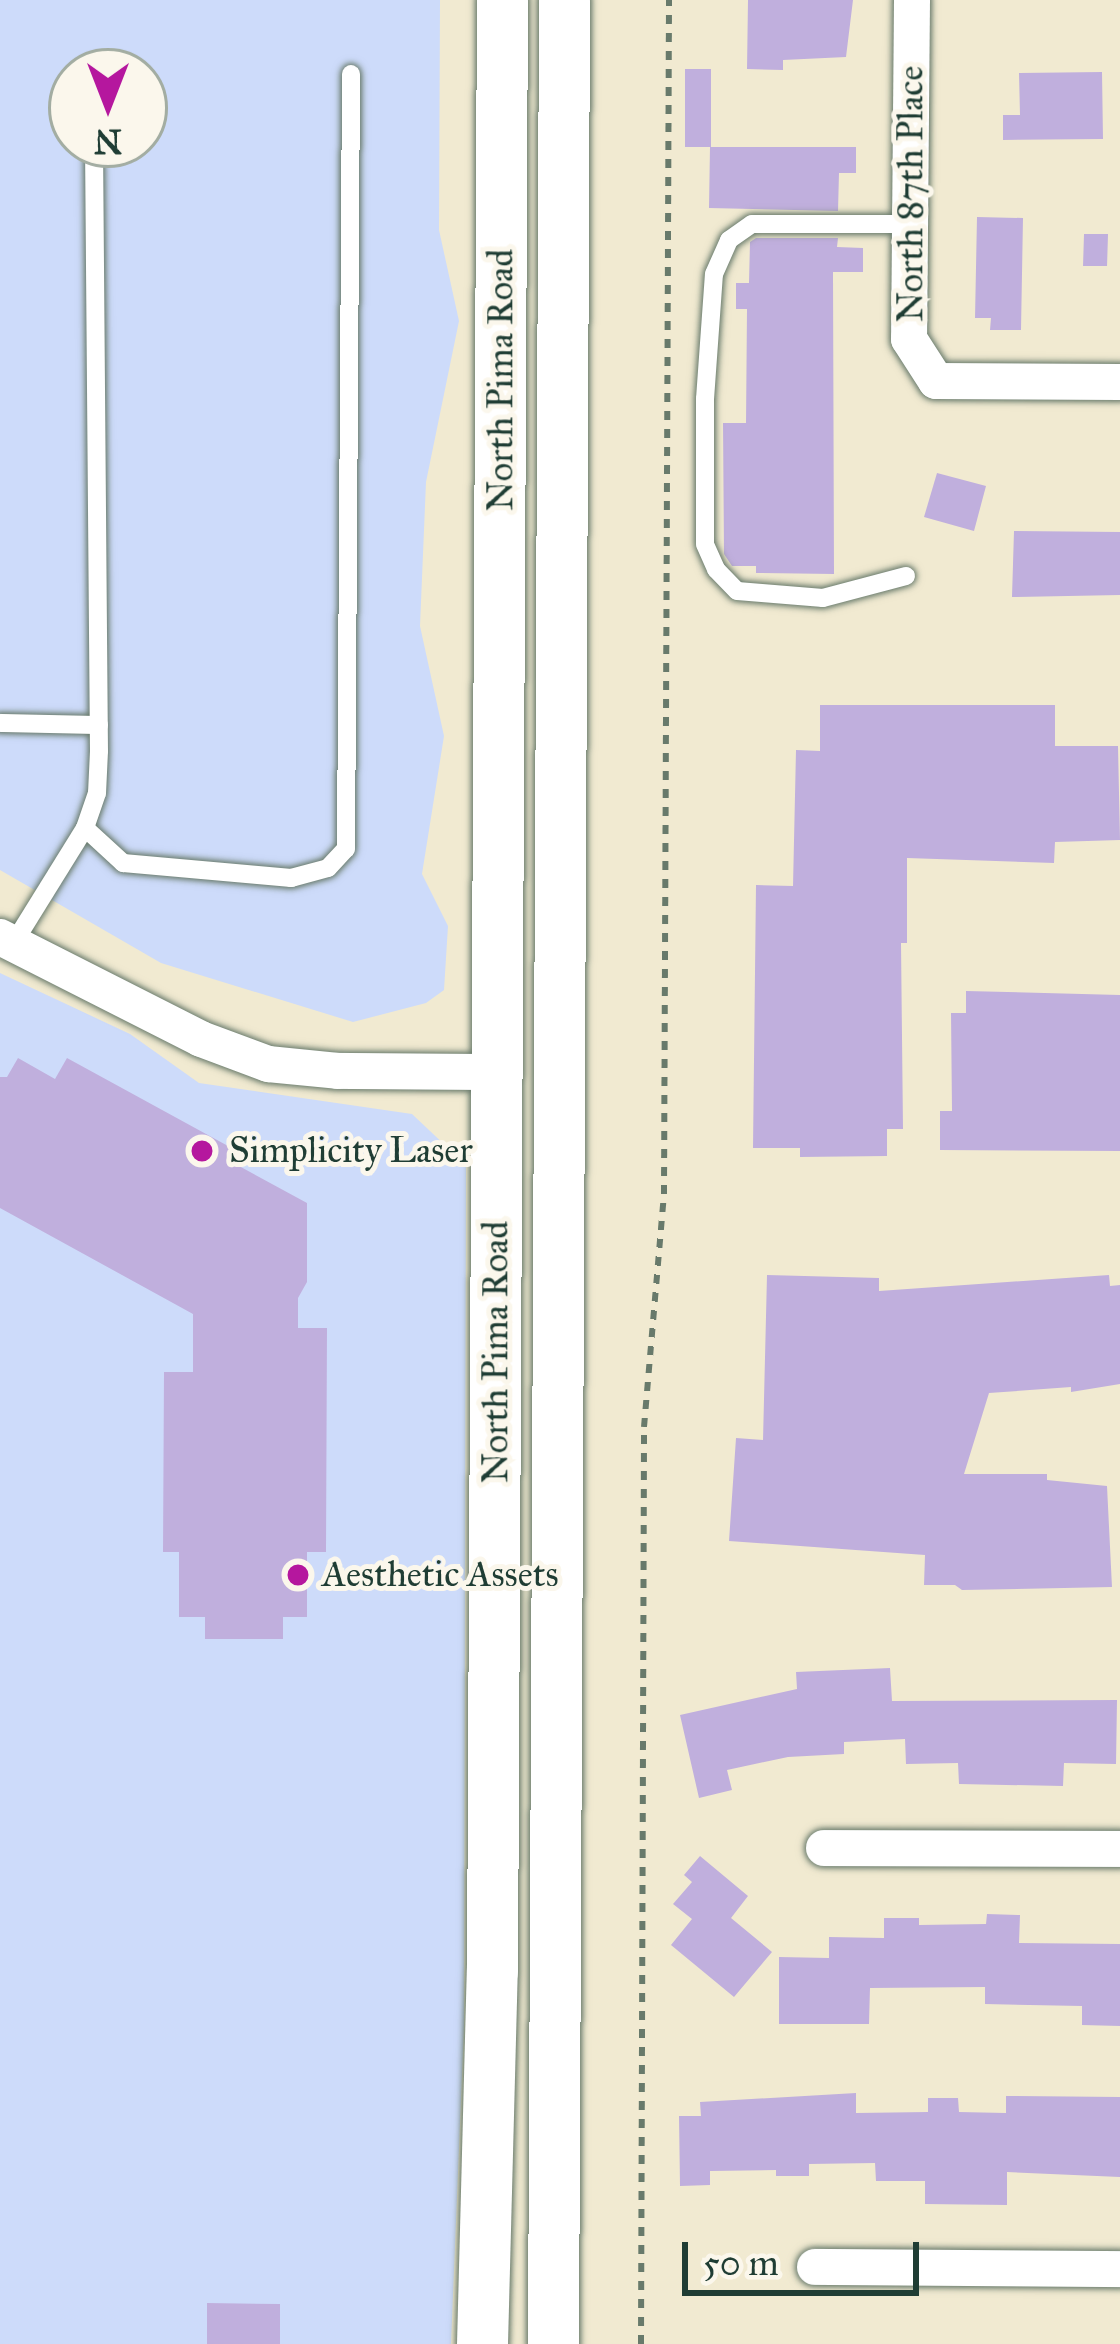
<!DOCTYPE html>
<style>
body{margin:0}
#map{position:relative;width:1120px;height:2344px;overflow:hidden;background:#f1ead1;font-family:"IM FELL Great Primer",serif}
div>[style]{position:absolute}
[style*='--x']{left:calc(var(--x)*1px);top:calc(var(--y)*1px);width:calc(var(--w)*1px);rotate:calc(var(--a)*1deg)}
.built>*{inset:0;background:#cddbfa}
.building>*{inset:0;background:#c0afdd}
.path>*{height:6px;margin-top:-3px;transform-origin:0;background:repeating-linear-gradient(90deg,#687a6b 0 9px,transparent 0 18px)}
.roads{filter:drop-shadow(0 0 3px #687a6b) drop-shadow(0 0 3px #687a6b)}
.lane>*{height:18px;margin:-9px;padding:0 9px;transform-origin:9px;border-radius:9px;background:#fff}
.street>*{height:36px;margin:-18px;padding:0 18px;transform-origin:18px;border-radius:18px;background:#fff}
.secondary>*{height:51px;margin:-25.5px;padding:0 25.5px;transform-origin:25.5px;border-radius:25.5px;background:#fff}
.dots>*{width:33px;height:33px;translate:-50% -50%;box-sizing:border-box;border:6px solid #fbf7ec;border-radius:50%}
span{translate:-50% -50%;white-space:nowrap;text-align:center;line-height:1.15;-webkit-text-stroke:10px #fbf7ec;paint-order:stroke}
.street-label{font-size:36px;color:#1f3d34}
.poi-label{font-size:36px;color:#1f3d34}
.left{translate:0 -50%;text-align:left}
.north{position:absolute;left:48px;top:48px;width:120px;height:120px;box-sizing:border-box;background:#fbf7ec;border:3px solid #a3ada2;border-radius:50%;rotate:180deg;font-size:33px;font-weight:700;line-height:48px;text-align:center;color:#1f3d34}
.north::after{content:'';display:block;margin:auto;width:42px;height:54px;background:#b5179e;clip-path:polygon(50% 0,100% 100%,50% 72%,0 100%)}
.scale{position:absolute;left:682px;top:2242px;width:237px;height:54px;box-sizing:border-box;border:6px solid #1f3d34;border-top:0;padding-left:15px;font-size:36px;line-height:42px;white-space:nowrap;color:#1f3d34;-webkit-text-stroke:9px #fbf7ec;paint-order:stroke}
</style>
<div id="map">
<div class="built">
<i style="clip-path:polygon(evenodd,0 0,440px 0,439px 230px,459px 321px,426px 482px,420px 626px,444px 736px,422px 874px,448px 926px,444px 990px,426px 1003px,353px 1022px,161px 963px,0 870px,0 0,72px 72px,144px 72px,144px 144px,72px 144px,72px 72px)"></i>
<i style="clip-path:polygon(0 973px,130px 1034px,199px 1083px,412px 1114px,466px 1165px,464px 2026px,451px 2344px,0 2344px)"></i>
</div>
<div class="building">
<i style="clip-path:polygon(748px 0,853px 0,846px 57px,783px 60px,783px 70px,747px 69px)"></i>
<i style="clip-path:polygon(685px 69px,711px 69px,711px 147px,685px 147px)"></i>
<i style="clip-path:polygon(1102px 72px,1103px 139px,1003px 140px,1003px 115px,1020px 115px,1019px 73px)"></i>
<i style="clip-path:polygon(710px 147px,856px 147px,856px 173px,839px 173px,838px 211px,709px 208px)"></i>
<i style="clip-path:polygon(977px 217px,1023px 218px,1021px 330px,990px 330px,991px 318px,975px 318px)"></i>
<i style="clip-path:polygon(1084px 234px,1108px 234px,1107px 266px,1083px 266px)"></i>
<i style="clip-path:polygon(756px 238px,838px 238px,837px 247px,863px 248px,863px 272px,833px 272px,834px 574px,756px 573px,756px 566px,732px 566px,724px 554px,723px 423px,746px 423px,747px 309px,736px 309px,736px 283px,749px 283px,750px 242px)"></i>
<i style="clip-path:polygon(937px 473px,986px 486px,974px 531px,924px 517px)"></i>
<i style="clip-path:polygon(1014px 531px,1120px 532px,1120px 595px,1012px 597px)"></i>
<i style="clip-path:polygon(820px 705px,1055px 705px,1055px 746px,1118px 746px,1120px 840px,1055px 842px,1054px 863px,907px 858px,907px 943px,901px 943px,903px 1129px,887px 1129px,887px 1156px,800px 1157px,800px 1148px,753px 1148px,756px 885px,793px 886px,796px 750px,820px 751px)"></i>
<i style="clip-path:polygon(966px 991px,1120px 995px,1120px 1151px,940px 1150px,940px 1111px,952px 1111px,951px 1013px,966px 1013px)"></i>
<i style="clip-path:polygon(18px 1058px,55px 1079px,67px 1058px,239px 1152px,239px 1166px,307px 1203px,307px 1282px,298px 1298px,298px 1328px,327px 1328px,326px 1552px,307px 1552px,307px 1617px,283px 1617px,283px 1639px,205px 1639px,205px 1617px,179px 1617px,179px 1552px,163px 1552px,164px 1372px,193px 1372px,193px 1314px,0 1208px,0 1077px,7px 1077px)"></i>
<i style="clip-path:polygon(767px 1275px,879px 1278px,879px 1291px,1109px 1275px,1110px 1286px,1120px 1285px,1120px 1384px,1071px 1392px,1071px 1387px,989px 1393px,964px 1474px,1047px 1474px,1047px 1480px,1107px 1486px,1112px 1587px,962px 1590px,955px 1585px,924px 1585px,925px 1555px,729px 1541px,736px 1438px,763px 1440px)"></i>
<i style="clip-path:polygon(890px 1668px,892px 1701px,1117px 1700px,1116px 1764px,1064px 1763px,1063px 1786px,959px 1784px,958px 1763px,906px 1764px,905px 1739px,844px 1742px,844px 1754px,788px 1757px,727px 1770px,732px 1790px,699px 1798px,680px 1715px,797px 1689px,796px 1672px)"></i>
<i style="clip-path:polygon(700px 1856px,748px 1896px,731px 1918px,772px 1952px,734px 1997px,671px 1945px,692px 1919px,673px 1904px,692px 1882px,684px 1875px)"></i>
<i style="clip-path:polygon(987px 1914px,1020px 1915px,1019px 1943px,1120px 1944px,1120px 2026px,1082px 2025px,1082px 2006px,985px 2004px,985px 1987px,870px 1988px,869px 2024px,779px 2024px,779px 1957px,829px 1958px,829px 1937px,884px 1938px,884px 1918px,919px 1918px,919px 1925px,986px 1924px)"></i>
<i style="clip-path:polygon(856px 2093px,856px 2113px,928px 2112px,928px 2098px,958px 2098px,959px 2112px,1006px 2113px,1006px 2096px,1120px 2097px,1120px 2177px,1007px 2172px,1007px 2205px,925px 2204px,925px 2181px,876px 2181px,875px 2163px,809px 2164px,809px 2176px,776px 2176px,776px 2170px,710px 2171px,710px 2185px,680px 2186px,679px 2116px,701px 2116px,700px 2102px)"></i>
<i style="clip-path:polygon(207px 2303px,280px 2304px,280px 2344px,207px 2344px)"></i>
</div>
<div class="path">
<i style="--x:641;--y:2344;--w:917;--a:-89.81"></i>
<i style="--x:644;--y:1427;--w:234;--a:-85.1"></i>
<i style="--x:664;--y:1194;--w:1194;--a:-89.76"></i>
</div>
<div class="roads">
<div class="lane">
<i style="--x:94;--y:144;--w:607;--a:89.53"></i>
<i style="--x:99;--y:751;--w:42;--a:92.7"></i>
<i style="--x:97;--y:793;--w:37;--a:109"></i>
<i style="--x:85;--y:828;--w:52;--a:42.6"></i>
<i style="--x:123;--y:863;--w:169;--a:5.1"></i>
<i style="--x:291;--y:878;--w:38;--a:-15"></i>
<i style="--x:328;--y:868;--w:26;--a:-47"></i>
<i style="--x:346;--y:849;--w:775;--a:-89.63"></i>
<i style="--x:906;--y:576;--w:86;--a:165.2"></i>
<i style="--x:823;--y:598;--w:86;--a:-175.3"></i>
<i style="--x:737;--y:591;--w:30;--a:-134"></i>
<i style="--x:716;--y:569;--w:27;--a:-114"></i>
<i style="--x:705;--y:544;--w:145;--a:-90"></i>
<i style="--x:705;--y:399;--w:125;--a:-85.9"></i>
<i style="--x:714;--y:274;--w:37;--a:-66"></i>
<i style="--x:729;--y:240;--w:28;--a:-35"></i>
<i style="--x:752;--y:224;--w:158;--a:0"></i>
<i style="--x:0;--y:723;--w:99;--a:1.2"></i>
<i style="--x:13;--y:944;--w:137;--a:-58.2"></i>
</div>
<div class="street">
<i style="--x:912;--y:0;--w:339;--a:90.5"></i>
<i style="--x:909;--y:339;--w:50;--a:57.3"></i>
<i style="--x:936;--y:381;--w:184;--a:0.3"></i>
<i style="--x:0;--y:937;--w:225;--a:26.9"></i>
<i style="--x:201;--y:1039;--w:72;--a:20.5"></i>
<i style="--x:268;--y:1064;--w:70;--a:5.7"></i>
<i style="--x:338;--y:1071;--w:160;--a:0.4"></i>
<i style="--x:824;--y:1848;--w:296;--a:0.2"></i>
<i style="--x:815;--y:2267;--w:305;--a:0.4"></i>
</div>
<div class="secondary">
<i style="--x:482;--y:2344;--w:373;--a:-88.5"></i>
<i style="--x:492;--y:1971;--w:1971;--a:-89.71"></i>
<i style="--x:553;--y:2344;--w:2344;--a:-89.73"></i>
</div>
</div>
<div class="dots">
<i style="left:202px;top:1151px;background:#b5179e"></i>
<i style="left:298px;top:1575px;background:#b5179e"></i>
</div>
<div class="street-label">
<span style="left:911px;top:194px;rotate:-90deg">North 87th Place</span>
<span style="left:501px;top:380px;rotate:-90deg">North Pima Road</span>
<span style="left:496px;top:1352px;rotate:-90deg">North Pima Road</span>
</div>
<div class="poi-label">
<span class="left" style="left:229px;top:1151px">Simplicity Laser</span>
<span class="left" style="left:322px;top:1575px">Aesthetic Assets</span>
</div>
<div class="north">N</div>
<div class="scale">50 m</div>
</div>
